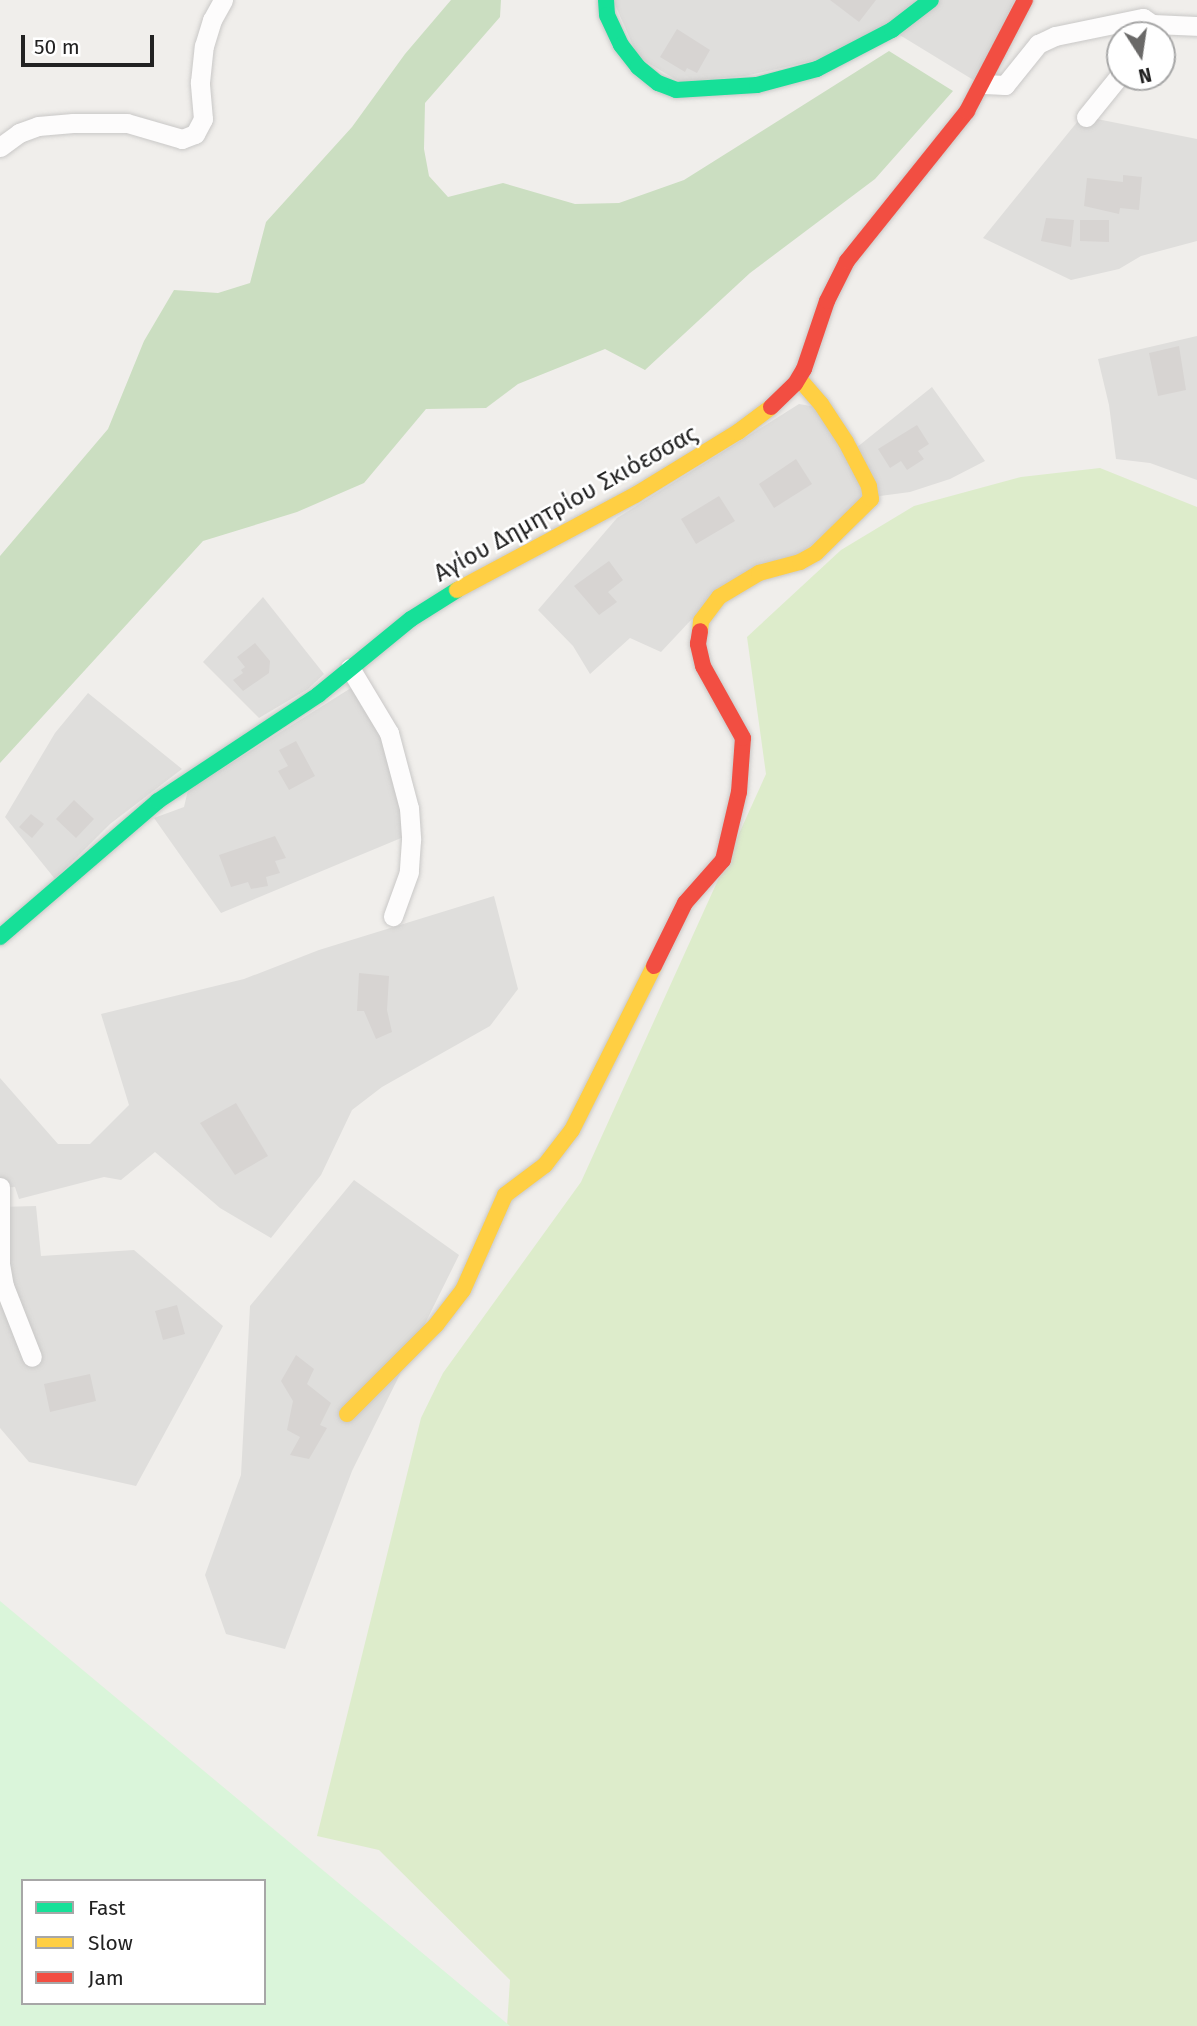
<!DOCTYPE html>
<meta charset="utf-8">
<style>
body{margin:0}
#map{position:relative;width:1197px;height:2026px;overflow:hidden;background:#f0eeeb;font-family:"Fira Sans",sans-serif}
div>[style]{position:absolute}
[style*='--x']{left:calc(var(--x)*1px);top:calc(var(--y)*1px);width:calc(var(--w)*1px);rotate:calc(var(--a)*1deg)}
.residential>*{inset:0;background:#dfdedc}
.grass>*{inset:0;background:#ddeccb}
.forest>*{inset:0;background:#cbdec1}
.park>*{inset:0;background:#daf5da}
.building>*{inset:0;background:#d7d4d2}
.roads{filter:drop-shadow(0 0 2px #c9c8c7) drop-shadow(0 0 2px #c9c8c7)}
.street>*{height:19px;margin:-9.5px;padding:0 9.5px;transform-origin:9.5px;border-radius:9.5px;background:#fdfcfc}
.fast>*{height:16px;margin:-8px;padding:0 8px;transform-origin:8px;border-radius:8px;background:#16e098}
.slow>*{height:16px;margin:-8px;padding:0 8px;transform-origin:8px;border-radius:8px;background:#ffcf43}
.jam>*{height:16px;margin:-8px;padding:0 8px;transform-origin:8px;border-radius:8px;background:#f24e42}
span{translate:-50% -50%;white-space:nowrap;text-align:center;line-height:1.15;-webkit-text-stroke:5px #fff;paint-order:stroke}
.street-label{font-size:24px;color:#222}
.legend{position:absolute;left:21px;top:1879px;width:245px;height:126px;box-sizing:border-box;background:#fff;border:2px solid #a7a7a7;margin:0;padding:9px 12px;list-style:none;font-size:21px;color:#222}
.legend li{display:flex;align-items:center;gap:14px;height:35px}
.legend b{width:35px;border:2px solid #a7a7a7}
.north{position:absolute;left:1106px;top:21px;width:70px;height:70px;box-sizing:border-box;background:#fff;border:2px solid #a7a7a7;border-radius:50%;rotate:168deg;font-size:19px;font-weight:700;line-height:28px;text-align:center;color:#222}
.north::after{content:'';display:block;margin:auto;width:24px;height:32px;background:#6a6968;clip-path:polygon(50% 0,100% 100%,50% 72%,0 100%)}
.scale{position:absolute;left:21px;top:35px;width:133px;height:32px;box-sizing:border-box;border:4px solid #222;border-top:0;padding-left:9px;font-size:21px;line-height:24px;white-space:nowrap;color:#222;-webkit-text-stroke:5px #fff;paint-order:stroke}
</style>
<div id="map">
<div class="residential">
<i style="clip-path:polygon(613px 0,1015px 0,975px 81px,885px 26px,826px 58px,745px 76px,680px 82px,638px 57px)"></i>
<i style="clip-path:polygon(1082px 116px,1197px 139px,1197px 241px,1141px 256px,1119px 269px,1071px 280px,983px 238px)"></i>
<i style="clip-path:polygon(1197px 336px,1197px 480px,1150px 463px,1116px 459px,1109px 405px,1098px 359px)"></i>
<i style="clip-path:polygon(932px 387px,985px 461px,950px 479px,910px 492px,865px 498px,821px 540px,691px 620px,661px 652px,630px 638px,590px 674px,573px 646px,538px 610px,617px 518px,799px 404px,816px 407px,846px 456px)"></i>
<i style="clip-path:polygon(263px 597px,324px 674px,308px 689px,259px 718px,203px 662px)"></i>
<i style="clip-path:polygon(351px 688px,370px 708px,381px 727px,406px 836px,221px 913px,154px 818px,184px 807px,188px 790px)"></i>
<i style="clip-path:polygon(88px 693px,182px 769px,110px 824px,55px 879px,5px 817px,55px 733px)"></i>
<i style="clip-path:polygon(494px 896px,518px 989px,490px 1026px,382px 1087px,352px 1110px,321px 1175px,271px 1238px,220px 1208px,155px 1152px,121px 1180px,104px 1177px,19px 1199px,15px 1187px,0 1188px,0 1078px,58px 1144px,90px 1144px,129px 1105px,101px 1014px,244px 979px,319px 950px)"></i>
<i style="clip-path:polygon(354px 1180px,459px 1255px,352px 1471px,285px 1649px,226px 1634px,205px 1575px,241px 1475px,250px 1306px)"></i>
<i style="clip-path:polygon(36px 1206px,41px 1256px,134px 1250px,223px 1326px,136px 1486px,29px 1462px,0 1428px,0 1207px)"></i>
</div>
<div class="grass">
<i style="clip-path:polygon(1100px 468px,1197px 507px,1197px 2026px,507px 2026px,510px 1980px,379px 1850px,317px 1836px,421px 1418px,443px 1373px,581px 1182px,766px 774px,747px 637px,841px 550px,914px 506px,1021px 477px)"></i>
</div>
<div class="forest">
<i style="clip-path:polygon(451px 0,501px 0,500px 17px,425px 103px,424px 149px,429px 176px,448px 197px,503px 183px,575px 204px,619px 203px,684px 180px,889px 51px,953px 91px,875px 179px,750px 273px,645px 370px,605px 349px,518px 384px,486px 408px,426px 409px,364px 483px,297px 512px,203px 541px,0 763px,0 556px,108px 429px,144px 341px,174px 290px,218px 293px,250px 283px,266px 222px,352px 127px,405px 54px)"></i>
</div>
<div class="park">
<i style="clip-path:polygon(evenodd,0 1601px,510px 2026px,0 2026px,0 1601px,23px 1881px,264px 1881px,264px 2003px,23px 2003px,23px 1881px)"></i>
</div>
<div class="building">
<i style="clip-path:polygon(830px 0,876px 0,859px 22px)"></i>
<i style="clip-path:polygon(677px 29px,710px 50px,697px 73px,687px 68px,685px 72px,660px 57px)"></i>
<i style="clip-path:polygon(1123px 175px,1142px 177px,1139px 210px,1120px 208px,1119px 214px,1084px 206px,1087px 178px,1123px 182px)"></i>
<i style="clip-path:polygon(1046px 218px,1074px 220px,1071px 247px,1041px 241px)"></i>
<i style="clip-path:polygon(1080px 220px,1109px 220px,1109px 242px,1080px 241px)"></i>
<i style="clip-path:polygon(1179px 346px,1186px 390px,1158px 396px,1149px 353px)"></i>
<i style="clip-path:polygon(917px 425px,929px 444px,918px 451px,924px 459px,907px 470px,901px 461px,890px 468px,878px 449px)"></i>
<i style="clip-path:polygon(796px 459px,812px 484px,774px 508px,759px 484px)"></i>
<i style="clip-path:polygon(719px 496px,735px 521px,696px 544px,681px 519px)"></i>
<i style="clip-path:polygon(609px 561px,623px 580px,608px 592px,617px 602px,599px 615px,574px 586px)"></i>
<i style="clip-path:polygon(255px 643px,270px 661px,269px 673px,243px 691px,233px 680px,243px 673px,241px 670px,245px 667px,237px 657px)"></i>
<i style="clip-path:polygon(296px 741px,315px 776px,289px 790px,278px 771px,288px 766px,279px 750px)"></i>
<i style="clip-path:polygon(74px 800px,94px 819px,76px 838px,56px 819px)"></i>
<i style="clip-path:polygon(31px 814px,44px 824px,32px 838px,19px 827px)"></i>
<i style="clip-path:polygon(275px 836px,286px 858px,275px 861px,280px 873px,266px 877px,268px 886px,251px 889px,248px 882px,231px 887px,219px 855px)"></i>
<i style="clip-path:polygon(359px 973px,389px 976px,387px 1010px,392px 1032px,376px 1039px,364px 1011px,357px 1011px)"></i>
<i style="clip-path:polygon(236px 1103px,268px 1156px,235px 1175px,200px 1123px)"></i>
<i style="clip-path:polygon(177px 1305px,185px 1334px,163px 1340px,155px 1311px)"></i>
<i style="clip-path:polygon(296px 1355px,314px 1369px,307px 1384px,331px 1403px,320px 1425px,327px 1428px,309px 1459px,290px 1455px,300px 1437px,287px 1430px,293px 1401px,281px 1381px)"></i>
<i style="clip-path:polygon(90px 1374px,96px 1401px,50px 1412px,44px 1384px)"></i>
</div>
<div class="roads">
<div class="street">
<i style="--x:1152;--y:24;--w:45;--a:2.5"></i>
<i style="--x:984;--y:84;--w:21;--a:3"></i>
<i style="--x:1005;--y:85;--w:53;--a:-51.2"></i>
<i style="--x:1038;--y:44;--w:19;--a:-25"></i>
<i style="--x:1055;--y:36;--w:90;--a:-11.6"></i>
<i style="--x:1143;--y:18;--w:11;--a:34"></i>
<i style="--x:1152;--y:24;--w:11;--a:100"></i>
<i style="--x:1086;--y:117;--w:54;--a:-51"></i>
<i style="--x:0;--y:147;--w:24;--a:-36"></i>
<i style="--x:19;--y:133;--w:20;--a:-20"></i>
<i style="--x:38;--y:126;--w:35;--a:-5"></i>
<i style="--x:73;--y:123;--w:54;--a:0"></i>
<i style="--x:127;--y:123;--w:57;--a:16.2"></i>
<i style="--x:182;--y:139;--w:14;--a:-21"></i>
<i style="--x:195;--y:134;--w:17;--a:-62"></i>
<i style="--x:203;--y:119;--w:37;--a:-95"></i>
<i style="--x:200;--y:82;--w:36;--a:-84"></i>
<i style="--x:204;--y:46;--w:27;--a:-73"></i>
<i style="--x:212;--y:20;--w:23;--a:-61"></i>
<i style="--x:350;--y:668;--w:76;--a:59"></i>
<i style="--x:389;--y:733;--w:78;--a:75.1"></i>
<i style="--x:409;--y:808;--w:32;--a:86"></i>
<i style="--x:411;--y:840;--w:32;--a:94"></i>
<i style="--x:409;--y:872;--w:47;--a:110"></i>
<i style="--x:0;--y:1187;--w:76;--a:90"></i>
<i style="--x:0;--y:1264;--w:22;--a:80"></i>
<i style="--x:4;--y:1286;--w:76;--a:68.5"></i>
</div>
<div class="fast">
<i style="--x:606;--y:0;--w:15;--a:86"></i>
<i style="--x:607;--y:15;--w:33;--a:65"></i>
<i style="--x:621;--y:45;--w:28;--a:52"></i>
<i style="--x:638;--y:67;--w:26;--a:39"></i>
<i style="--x:658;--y:83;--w:19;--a:21"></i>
<i style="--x:676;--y:90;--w:81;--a:-3.5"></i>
<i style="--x:757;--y:85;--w:62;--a:-14.9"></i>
<i style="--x:817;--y:69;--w:85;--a:-27.5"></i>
<i style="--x:892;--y:30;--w:49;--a:-37.6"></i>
<i style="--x:0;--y:937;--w:208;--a:-40.7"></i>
<i style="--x:158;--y:801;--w:192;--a:-33.5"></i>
<i style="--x:318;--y:695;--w:120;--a:-39.3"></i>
<i style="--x:411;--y:619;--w:54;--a:-32.2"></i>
</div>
<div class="slow">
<i style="--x:457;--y:590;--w:202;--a:-28.1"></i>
<i style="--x:635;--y:495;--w:121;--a:-31.5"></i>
<i style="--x:738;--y:432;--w:41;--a:-37.1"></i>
<i style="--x:700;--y:631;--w:10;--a:-84"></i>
<i style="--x:701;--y:621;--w:30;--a:-53"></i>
<i style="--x:719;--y:597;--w:47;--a:-31"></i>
<i style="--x:759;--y:573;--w:42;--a:-15"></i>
<i style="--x:800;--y:562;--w:18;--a:-29"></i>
<i style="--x:816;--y:553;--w:77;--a:-44.5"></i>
<i style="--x:871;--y:499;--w:13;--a:-99"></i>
<i style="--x:869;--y:486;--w:50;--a:-117.6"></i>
<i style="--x:846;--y:442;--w:45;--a:-123.3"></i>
<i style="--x:821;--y:404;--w:33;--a:-131"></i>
<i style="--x:347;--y:1414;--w:126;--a:-45"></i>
<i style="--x:436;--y:1325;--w:44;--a:-52.4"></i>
<i style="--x:463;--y:1290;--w:104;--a:-66.1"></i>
<i style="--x:505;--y:1195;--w:50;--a:-36.9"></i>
<i style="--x:545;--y:1165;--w:44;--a:-52.4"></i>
<i style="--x:572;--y:1130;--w:183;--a:-63.4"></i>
</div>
<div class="jam">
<i style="--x:771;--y:407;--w:33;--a:-44"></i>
<i style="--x:795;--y:384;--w:17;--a:-59"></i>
<i style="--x:804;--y:369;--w:72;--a:-71.3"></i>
<i style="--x:827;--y:301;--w:45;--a:-63.4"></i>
<i style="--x:847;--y:261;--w:192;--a:-51.3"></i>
<i style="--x:967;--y:111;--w:125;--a:-62.4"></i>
<i style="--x:654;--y:966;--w:70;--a:-63.8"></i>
<i style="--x:685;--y:903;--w:57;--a:-48.5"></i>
<i style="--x:723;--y:860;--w:70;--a:-76.8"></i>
<i style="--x:739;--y:792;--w:54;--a:-85.8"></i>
<i style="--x:743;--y:738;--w:82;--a:-119.1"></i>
<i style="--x:703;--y:666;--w:23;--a:-103"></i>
<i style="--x:698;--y:644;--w:13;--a:-81"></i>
</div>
</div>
<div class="street-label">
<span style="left:566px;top:504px;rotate:-29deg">Αγίου Δημητρίου Σκιόεσσας</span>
</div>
<ul class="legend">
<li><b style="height:9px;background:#16e098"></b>Fast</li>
<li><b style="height:9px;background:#ffcf43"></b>Slow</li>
<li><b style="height:9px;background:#f24e42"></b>Jam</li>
</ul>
<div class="north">N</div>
<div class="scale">50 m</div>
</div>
